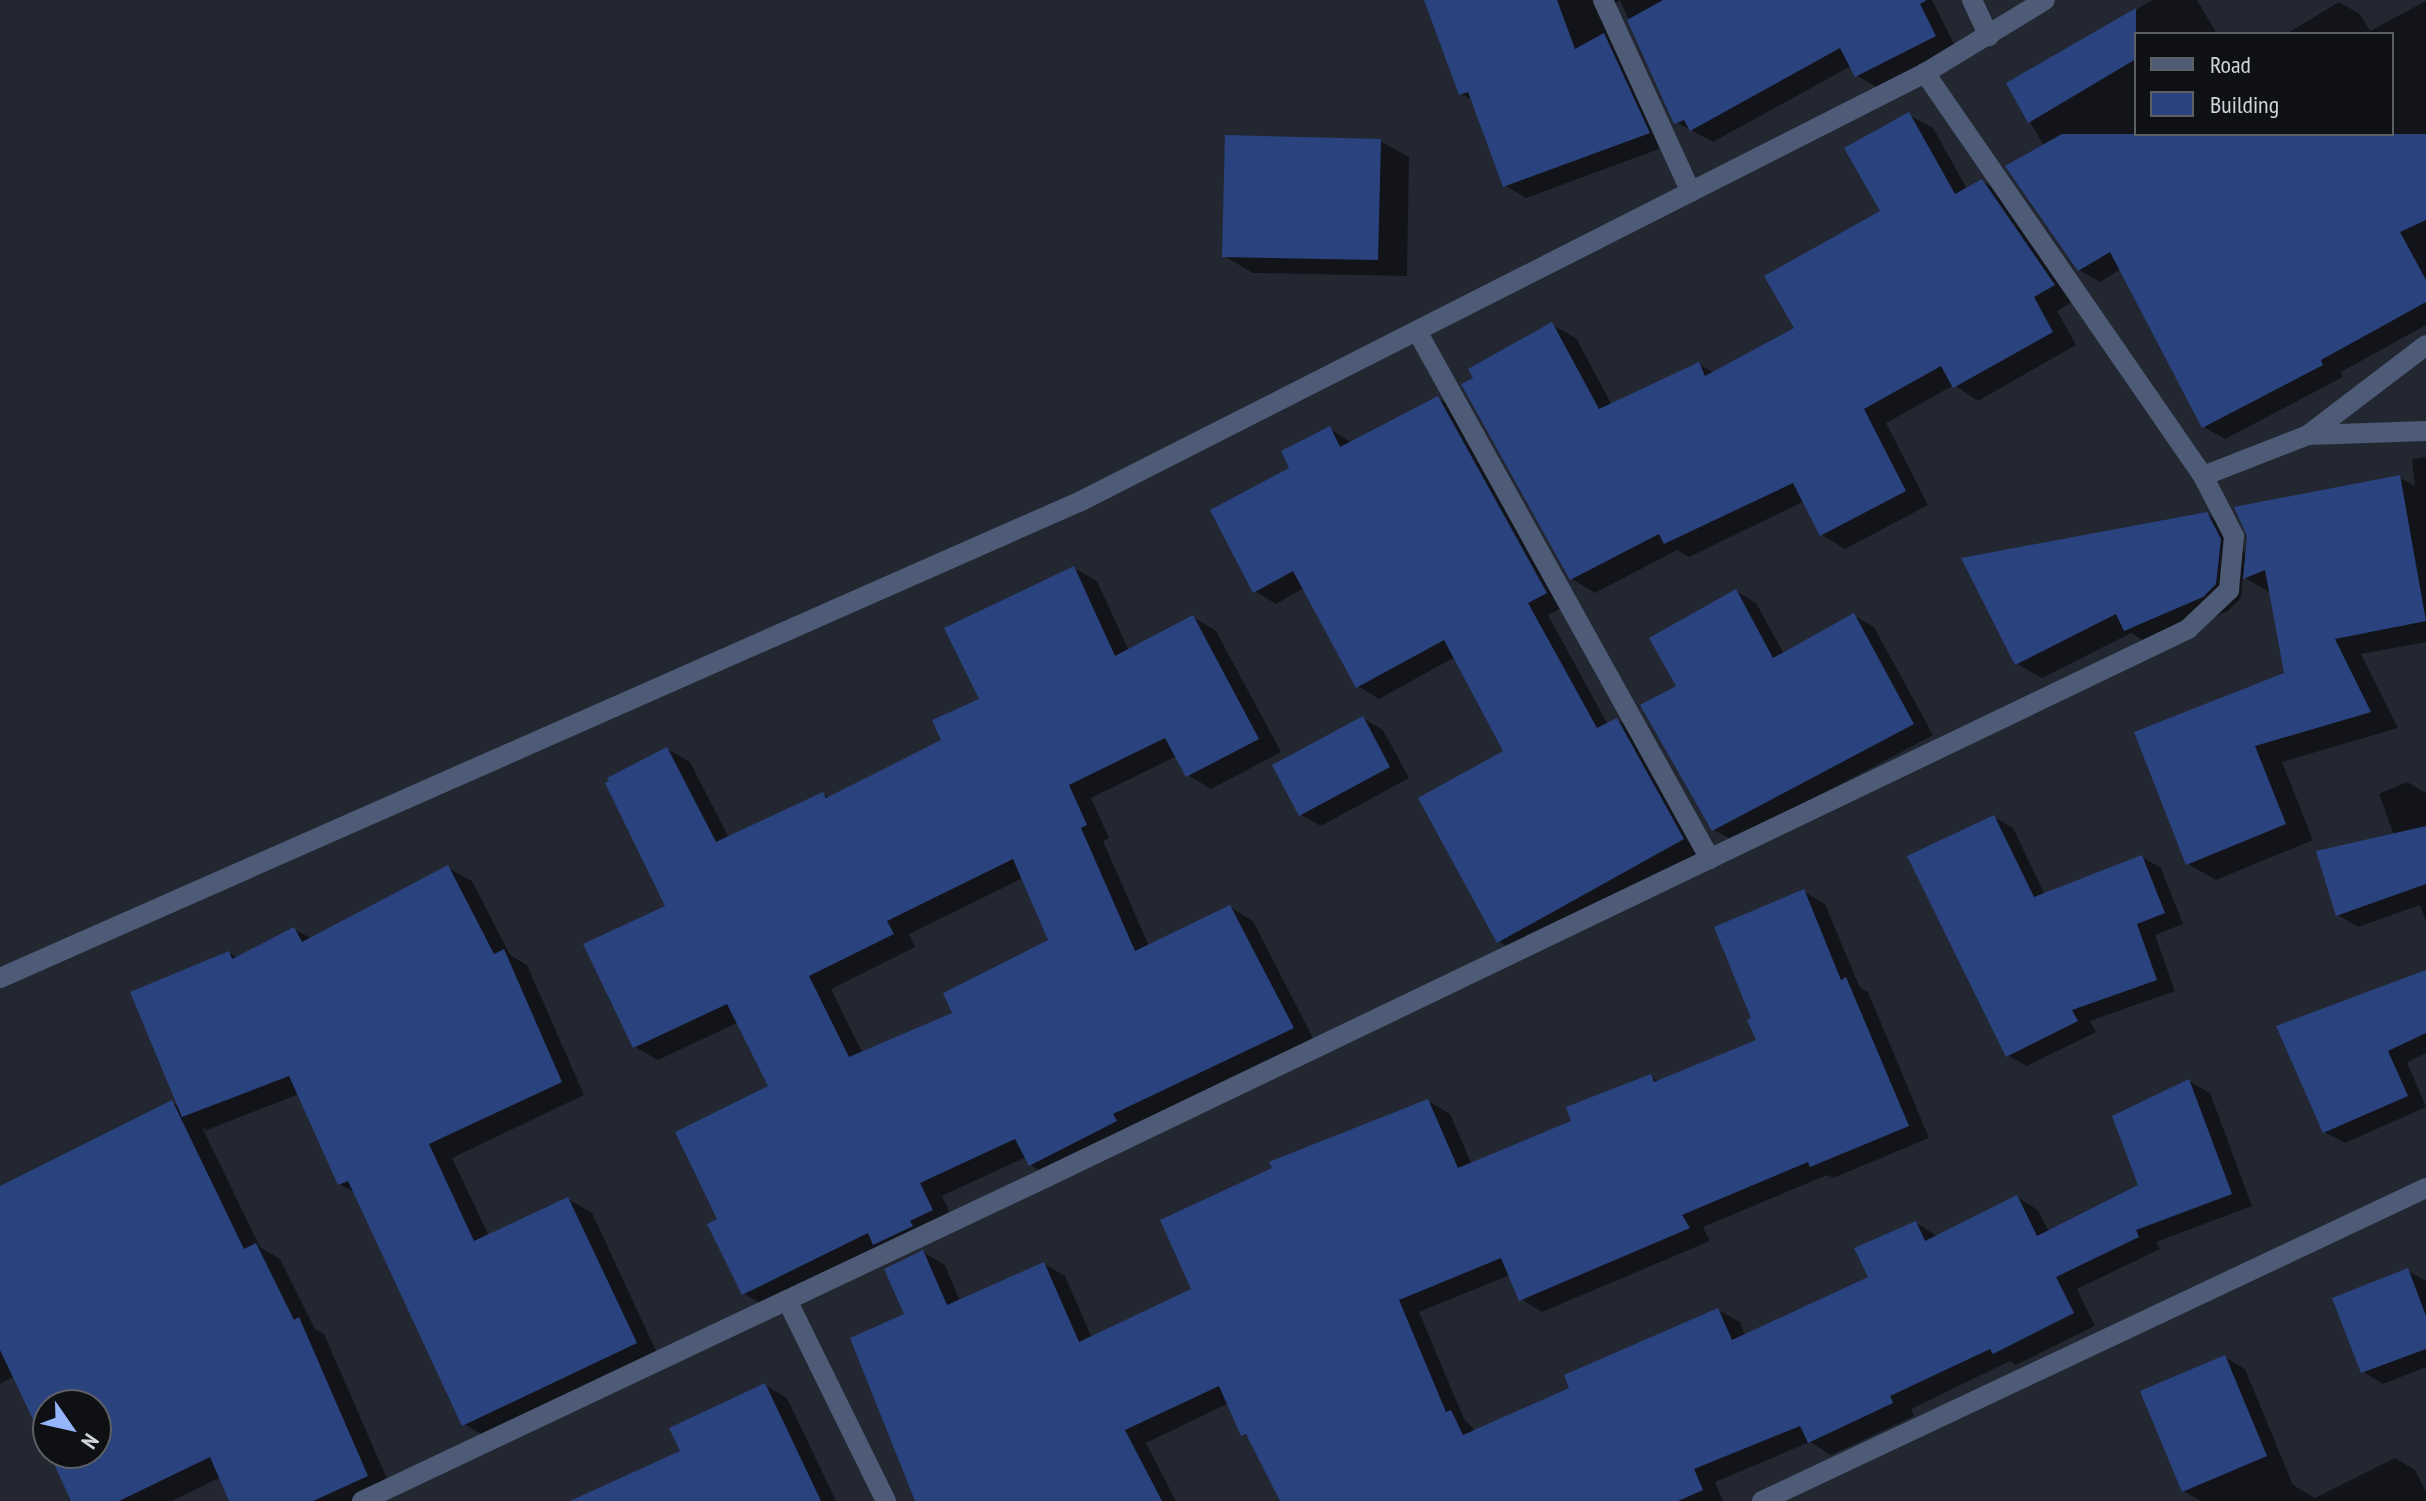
<!DOCTYPE html>
<style>
body{margin:0}
#map{position:relative;width:2426px;height:1501px;overflow:hidden;background:#222731;font-family:"PT Sans Narrow",sans-serif}
div>[style]{position:absolute}
[style*='--x']{left:calc(var(--x)*1px);top:calc(var(--y)*1px);width:calc(var(--w)*1px);rotate:calc(var(--a)*1deg)}
.shadow>*{inset:0;background:#0007}
.building>*{inset:0;background:#2a437f}
.minor>*{height:20px;margin:-10px;padding:0 10px;transform-origin:10px;border-radius:10px;background:#4d5b76}
span{translate:-50% -50%;white-space:nowrap;text-align:center;line-height:1.15;-webkit-text-stroke:7px #0e1014;paint-order:stroke}
.legend{position:absolute;left:2134px;top:32px;width:260px;height:104px;box-sizing:border-box;background:#0e1014;border:2px solid #5c5f64;margin:0;padding:10px 14px;list-style:none;font-size:24px;color:#d1d5dc}
.legend li{display:flex;align-items:center;gap:16px;height:40px}
.legend b{width:40px;border:2px solid #5c5f64}
.north{position:absolute;left:32px;top:1389px;width:80px;height:80px;box-sizing:border-box;background:#0e1014;border:2px solid #5c5f64;border-radius:50%;rotate:124deg;font-size:22px;font-weight:700;line-height:32px;text-align:center;color:#d1d5dc}
.north::after{content:'';display:block;margin:auto;width:28px;height:36px;background:#95b6fd;clip-path:polygon(50% 0,100% 100%,50% 72%,0 100%)}
</style>
<div id="map">
<div class="shadow">
<i style="clip-path:polygon(1455px 0,1932px 0,1956px 48px,1878px 88px,1856px 75px,1851px 66px,1713px 142px,1676px 122px,1620px 0,1613px 5px,1670px 145px,1526px 198px,1504px 185px,1474px 101px,1461px 94px)"></i>
<i style="clip-path:polygon(2153px 0,2197px 0,2217px 34px,2136px 34px,2136px 134px,2392px 134px,2392px 34px,2286px 34px,2339px 2px,2360px 14px,2370px 31px,2426px 1px,2426px 325px,2341px 372px,2343px 377px,2225px 439px,2204px 427px,2121px 269px,2100px 282px,2079px 270px,2044px 146px,2008px 84px)"></i>
<i style="clip-path:polygon(1909px 115px,1933px 128px,1967px 189px,1982px 181px,2006px 195px,2077px 299px,2057px 311px,2076px 345px,1978px 401px,1954px 385px,1886px 423px,1928px 505px,1845px 549px,1822px 535px,1805px 501px,1689px 557px,1677px 550px,1595px 593px,1572px 579px,1552px 325px,1576px 338px,1612px 405px,1699px 364px,1714px 373px,1796px 329px,1882px 212px)"></i>
<i style="clip-path:polygon(1380px 141px,1409px 157px,1407px 276px,1253px 273px,1224px 256px)"></i>
<i style="clip-path:polygon(1438px 398px,1459px 410px,1567px 605px,1548px 615px,1608px 725px,1617px 720px,1638px 732px,1704px 851px,1520px 954px,1498px 941px,1506px 752px,1455px 657px,1379px 699px,1358px 686px,1304px 588px,1276px 604px,1255px 591px,1292px 469px,1330px 429px,1352px 443px)"></i>
<i style="clip-path:polygon(2426px 457px,2426px 642px,2361px 654px,2398px 728px,2282px 762px,2313px 840px,2216px 880px,2188px 864px,2286px 674px,2271px 593px,2243px 577px,2241px 598px,2228px 611px,2151px 645px,2131px 633px,2042px 678px,2017px 664px,2207px 514px,2232px 529px,2247px 558px,2400px 478px,2415px 486px,2412px 459px)"></i>
<i style="clip-path:polygon(evenodd,1074px 568px,1097px 581px,1129px 651px,1193px 617px,1216px 631px,1281px 752px,1211px 789px,1188px 775px,1177px 756px,1091px 798px,1109px 838px,1103px 841px,1149px 946px,1230px 907px,1253px 921px,1315px 1042px,1053px 1178px,1030px 1165px,1026px 1157px,942px 1196px,955px 1224px,767px 1307px,744px 1294px,720px 1220px,770px 1087px,739px 1022px,658px 1060px,635px 1047px,667px 907px,667px 749px,690px 762px,729px 838px,823px 794px,830px 798px,944px 741px,981px 700px,1074px 568px,1023px 878px,1051px 941px,955px 1014px,863px 1054px,831px 989px,915px 947px,909px 934px,1023px 878px)"></i>
<i style="clip-path:polygon(1736px 591px,1756px 603px,1784px 654px,1853px 615px,1874px 627px,1933px 735px,1734px 841px,1714px 830px)"></i>
<i style="clip-path:polygon(1363px 718px,1383px 730px,1409px 778px,1321px 826px,1301px 815px)"></i>
<i style="clip-path:polygon(2407px 782px,2426px 793px,2426px 922px,2420px 905px,2358px 927px,2338px 915px,2394px 835px,2379px 794px)"></i>
<i style="clip-path:polygon(1994px 817px,2013px 828px,2045px 895px,2142px 857px,2161px 868px,2183px 924px,2155px 935px,2175px 991px,2090px 1021px,2096px 1032px,2027px 1066px,2007px 1055px)"></i>
<i style="clip-path:polygon(448px 868px,472px 881px,510px 955px,527px 965px,584px 1095px,452px 1158px,489px 1236px,568px 1199px,592px 1213px,659px 1357px,488px 1438px,464px 1424px,356px 1193px,339px 1184px,299px 1094px,207px 1130px,202px 1127px,260px 1247px,280px 1259px,315px 1329px,324px 1334px,392px 1490px,368px 1501px,232px 1501px,221px 1477px,172px 1501px,74px 1501px,51px 1453px,96px 1453px,96px 1405px,48px 1405px,48px 1447px,15px 1376px,0 1384px,0 1188px,172px 1102px,179px 1107px,229px 953px,238px 958px,294px 929px,312px 939px)"></i>
<i style="clip-path:polygon(1803px 891px,1825px 904px,1860px 988px,1868px 992px,1929px 1138px,1833px 1178px,1827px 1175px,1703px 1227px,1710px 1241px,1542px 1312px,1521px 1299px,1510px 1275px,1419px 1312px,1464px 1419px,1476px 1432px,1572px 1388px,1718px 1310px,1740px 1322px,1745px 1336px,1871px 1278px,1916px 1223px,1939px 1237px,2017px 1197px,2038px 1210px,2049px 1232px,2140px 1186px,2189px 1081px,2210px 1093px,2252px 1206px,2156px 1242px,2160px 1249px,2077px 1289px,2095px 1326px,2016px 1365px,2010px 1361px,1911px 1409px,1914px 1416px,1831px 1455px,1810px 1442px,1715px 1482px,1723px 1501px,1282px 1501px,1251px 1439px,1243px 1434px,1227px 1404px,1146px 1443px,1176px 1501px,946px 1501px,907px 1315px,923px 1252px,945px 1265px,960px 1301px,1044px 1264px,1065px 1276px,1092px 1338px,1194px 1290px,1428px 1101px,1450px 1114px,1472px 1165px,1574px 1122px,1651px 1077px,1660px 1082px,1759px 1041px)"></i>
<i style="clip-path:polygon(2426px 972px,2426px 1053px,2407px 1062px,2426px 1107px,2345px 1143px,2324px 1132px)"></i>
<i style="clip-path:polygon(2408px 1271px,2426px 1281px,2426px 1367px,2383px 1384px,2363px 1372px)"></i>
<i style="clip-path:polygon(2225px 1357px,2245px 1369px,2293px 1485px,2315px 1498px,2395px 1458px,2415px 1470px,2426px 1492px,2426px 1501px,2201px 1501px,2183px 1491px)"></i>
<i style="clip-path:polygon(765px 1385px,787px 1398px,836px 1501px,583px 1501px,683px 1452px)"></i>
</div>
<div class="building">
<i style="clip-path:polygon(1424px 0,1557px 0,1575px 49px,1604px 33px,1650px 133px,1503px 187px,1468px 92px,1459px 95px)"></i>
<i style="clip-path:polygon(1663px 0,1927px 0,1920px 4px,1936px 36px,1855px 77px,1840px 48px,1690px 131px,1684px 120px,1674px 124px,1627px 20px)"></i>
<i style="clip-path:polygon(2136px 8px,2136px 59px,2028px 123px,2006px 83px)"></i>
<i style="clip-path:polygon(1909px 112px,1955px 194px,1982px 179px,2055px 285px,2034px 297px,2053px 332px,1953px 388px,1941px 366px,1864px 409px,1906px 491px,1820px 536px,1793px 483px,1664px 544px,1659px 534px,1570px 580px,1461px 384px,1473px 378px,1468px 369px,1552px 322px,1599px 409px,1699px 362px,1705px 376px,1794px 328px,1764px 276px,1880px 211px,1844px 148px)"></i>
<i style="clip-path:polygon(2062px 134px,2426px 134px,2426px 220px,2400px 232px,2426px 280px,2426px 302px,2321px 360px,2323px 365px,2202px 428px,2110px 252px,2078px 271px,2005px 166px)"></i>
<i style="clip-path:polygon(1225px 135px,1381px 139px,1378px 260px,1222px 257px)"></i>
<i style="clip-path:polygon(1438px 396px,1547px 593px,1528px 603px,1597px 728px,1617px 718px,1684px 839px,1497px 943px,1418px 798px,1503px 751px,1444px 640px,1356px 688px,1293px 571px,1253px 593px,1210px 510px,1289px 468px,1281px 451px,1330px 426px,1340px 447px)"></i>
<i style="clip-path:polygon(2400px 475px,2426px 621px,2335px 639px,2371px 712px,2255px 746px,2286px 824px,2186px 865px,2134px 732px,2284px 673px,2265px 570px,2243px 579px,2247px 536px,2234px 507px)"></i>
<i style="clip-path:polygon(2207px 512px,2221px 539px,2216px 584px,2203px 597px,2124px 631px,2116px 614px,2015px 665px,1961px 558px)"></i>
<i style="clip-path:polygon(evenodd,1074px 566px,1115px 656px,1193px 615px,1259px 739px,1186px 777px,1165px 738px,1069px 785px,1087px 825px,1081px 828px,1135px 951px,1230px 905px,1294px 1028px,1113px 1114px,1117px 1121px,1029px 1166px,1015px 1139px,920px 1183px,933px 1210px,910px 1221px,913px 1226px,873px 1245px,868px 1233px,742px 1295px,707px 1224px,717px 1219px,675px 1132px,768px 1086px,727px 1004px,633px 1048px,583px 944px,665px 906px,605px 783px,609px 781px,607px 778px,667px 747px,716px 842px,823px 792px,826px 798px,941px 740px,932px 720px,979px 699px,944px 628px,1074px 566px,1013px 859px,1048px 940px,943px 993px,952px 1013px,849px 1057px,809px 976px,894px 934px,887px 921px,1013px 859px)"></i>
<i style="clip-path:polygon(1736px 589px,1773px 658px,1854px 613px,1914px 724px,1712px 831px,1640px 705px,1676px 686px,1649px 638px)"></i>
<i style="clip-path:polygon(1363px 716px,1390px 767px,1299px 816px,1272px 765px)"></i>
<i style="clip-path:polygon(1994px 815px,2034px 897px,2142px 855px,2165px 913px,2137px 924px,2157px 980px,2072px 1010px,2078px 1021px,2006px 1057px,1907px 856px)"></i>
<i style="clip-path:polygon(2426px 826px,2426px 884px,2336px 916px,2316px 851px)"></i>
<i style="clip-path:polygon(448px 865px,494px 954px,504px 949px,562px 1082px,429px 1144px,474px 1241px,568px 1197px,637px 1343px,462px 1426px,348px 1181px,338px 1185px,289px 1076px,182px 1117px,130px 992px,229px 951px,232px 959px,294px 927px,302px 942px)"></i>
<i style="clip-path:polygon(1804px 889px,1841px 980px,1846px 977px,1909px 1126px,1810px 1167px,1808px 1162px,1682px 1215px,1690px 1228px,1519px 1301px,1501px 1258px,1399px 1300px,1446px 1412px,1451px 1410px,1463px 1435px,1569px 1388px,1564px 1375px,1718px 1308px,1732px 1340px,1868px 1277px,1854px 1248px,1916px 1221px,1925px 1241px,2017px 1195px,2037px 1236px,2138px 1185px,2112px 1116px,2189px 1079px,2232px 1194px,2136px 1230px,2139px 1237px,2056px 1277px,2074px 1313px,1993px 1354px,1990px 1349px,1890px 1396px,1893px 1403px,1808px 1443px,1800px 1426px,1694px 1469px,1703px 1490px,1678px 1501px,1280px 1501px,1246px 1434px,1241px 1436px,1219px 1386px,1125px 1430px,1162px 1501px,915px 1501px,850px 1338px,904px 1314px,884px 1269px,923px 1250px,947px 1305px,1044px 1262px,1079px 1342px,1191px 1289px,1160px 1220px,1272px 1168px,1269px 1162px,1428px 1099px,1458px 1168px,1571px 1121px,1566px 1107px,1651px 1074px,1654px 1082px,1756px 1040px,1747px 1020px,1751px 1018px,1714px 927px)"></i>
<i style="clip-path:polygon(2426px 970px,2426px 1033px,2388px 1051px,2408px 1096px,2323px 1133px,2276px 1026px)"></i>
<i style="clip-path:polygon(172px 1100px,244px 1249px,256px 1243px,294px 1320px,299px 1317px,368px 1476px,313px 1501px,229px 1501px,210px 1457px,119px 1501px,71px 1501px,49px 1453px,96px 1453px,96px 1405px,48px 1405px,48px 1451px,0 1350px,0 1186px)"></i>
<i style="clip-path:polygon(2408px 1268px,2426px 1316px,2426px 1349px,2361px 1373px,2332px 1298px)"></i>
<i style="clip-path:polygon(2225px 1355px,2267px 1456px,2182px 1492px,2140px 1391px)"></i>
<i style="clip-path:polygon(765px 1383px,821px 1501px,570px 1501px,680px 1451px,669px 1428px)"></i>
</div>
<div class="minor">
<i style="--x:1603;--y:0;--w:211;--a:65.4"></i>
<i style="--x:1972;--y:0;--w:40;--a:65"></i>
<i style="--x:1417;--y:331;--w:604;--a:60.97"></i>
<i style="--x:2308;--y:435;--w:118;--a:-1.9"></i>
<i style="--x:2203;--y:476;--w:113;--a:-21.3"></i>
<i style="--x:2308;--y:435;--w:148;--a:-37.3"></i>
<i style="--x:0;--y:978;--w:1182;--a:-23.81"></i>
<i style="--x:1081;--y:501;--w:946;--a:-26.89"></i>
<i style="--x:1925;--y:73;--w:140;--a:-31.3"></i>
<i style="--x:787;--y:1300;--w:224;--a:63.8"></i>
<i style="--x:362;--y:1501;--w:758;--a:-25.31"></i>
<i style="--x:1047;--y:1177;--w:1266;--a:-25.65"></i>
<i style="--x:2188;--y:629;--w:57;--a:-43.6"></i>
<i style="--x:2229;--y:590;--w:54;--a:-84.7"></i>
<i style="--x:2234;--y:536;--w:68;--a:-117.3"></i>
<i style="--x:2203;--y:476;--w:490;--a:-124.6"></i>
<i style="--x:1762;--y:1501;--w:734;--a:-25.24"></i>
</div>
<ul class="legend">
<li><b style="height:10px;background:#4d5b76"></b>Road</li>
<li><b style="height:22px;background:#2a437f"></b>Building</li>
</ul>
<div class="north">N</div>
</div>
